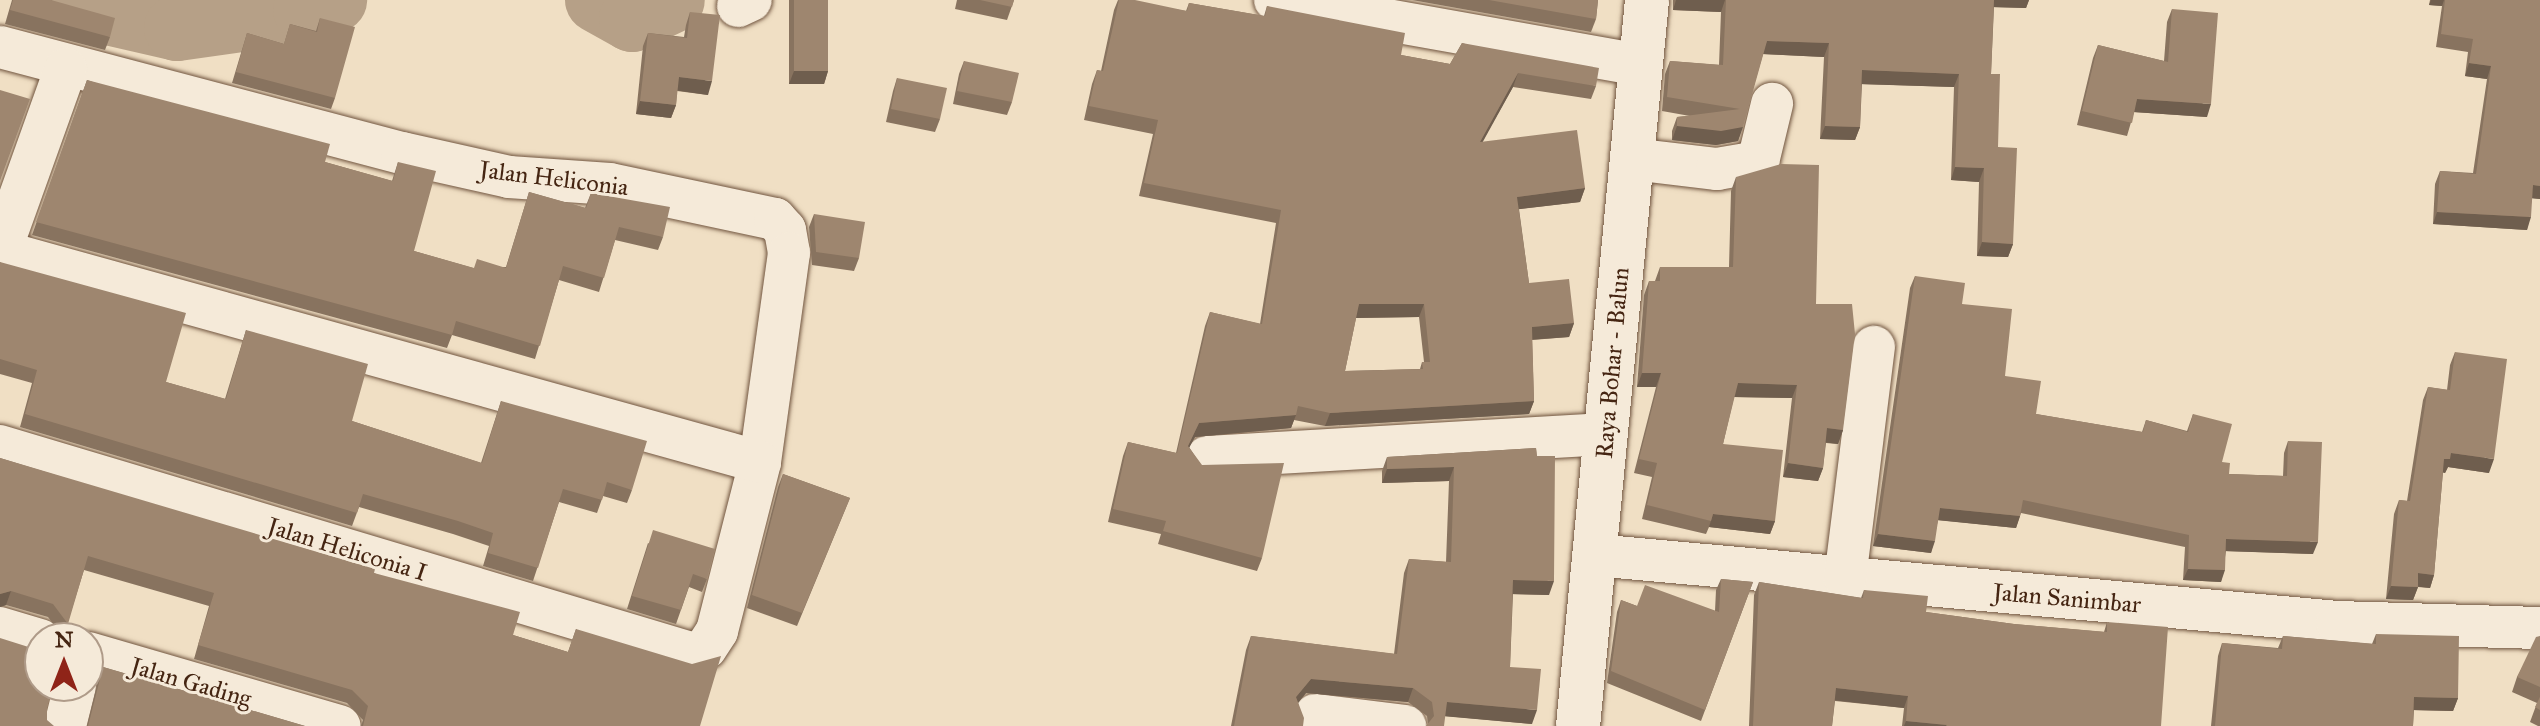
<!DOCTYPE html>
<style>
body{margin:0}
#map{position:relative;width:2540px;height:726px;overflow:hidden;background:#f0dfc4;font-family:"IM FELL Great Primer",serif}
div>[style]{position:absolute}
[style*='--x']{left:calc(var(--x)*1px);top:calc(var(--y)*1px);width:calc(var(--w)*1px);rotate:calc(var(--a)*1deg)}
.river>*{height:66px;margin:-33px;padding:0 33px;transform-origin:33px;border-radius:33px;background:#b6a087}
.roads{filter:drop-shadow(0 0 2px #70543e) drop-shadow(0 0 2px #70543e)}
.minor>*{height:42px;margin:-21px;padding:0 21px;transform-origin:21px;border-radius:21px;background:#f5ead9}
.tertiary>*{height:44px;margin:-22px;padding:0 22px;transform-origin:22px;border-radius:22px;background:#f5ead9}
.wall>*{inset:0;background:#88735f}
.shaded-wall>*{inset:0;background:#6f5e4e}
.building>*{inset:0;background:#9e866f}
span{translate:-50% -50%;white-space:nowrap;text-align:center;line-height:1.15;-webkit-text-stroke:6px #f5ead9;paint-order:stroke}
.street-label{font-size:24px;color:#452512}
.north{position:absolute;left:24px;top:622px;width:80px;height:80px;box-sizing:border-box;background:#f5ead9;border:2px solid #af9b89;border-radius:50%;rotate:0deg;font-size:22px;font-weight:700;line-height:32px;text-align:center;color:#452512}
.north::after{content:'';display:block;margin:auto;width:28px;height:36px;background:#8f2418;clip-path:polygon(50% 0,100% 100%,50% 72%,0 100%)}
</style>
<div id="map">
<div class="river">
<i style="--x:56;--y:0;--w:124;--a:13"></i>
<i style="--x:177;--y:28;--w:130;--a:-7.9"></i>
<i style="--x:306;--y:10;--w:30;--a:-20"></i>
<i style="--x:598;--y:0;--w:39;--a:29"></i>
<i style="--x:632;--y:19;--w:44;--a:-25.4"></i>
</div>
<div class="roads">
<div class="minor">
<i style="--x:1275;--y:0;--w:372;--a:10.1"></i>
<i style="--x:738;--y:6;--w:14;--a:-25"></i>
<i style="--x:0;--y:47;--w:416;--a:14.8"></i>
<i style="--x:402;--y:153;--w:110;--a:12.6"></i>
<i style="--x:509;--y:177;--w:101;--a:4"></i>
<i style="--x:610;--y:184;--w:169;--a:12"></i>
<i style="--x:775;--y:219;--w:15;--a:48"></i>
<i style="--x:785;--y:230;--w:23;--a:80"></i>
<i style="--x:789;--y:253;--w:211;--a:97.9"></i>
<i style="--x:1632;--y:159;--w:86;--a:6.7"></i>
<i style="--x:1717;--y:169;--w:42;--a:-9.7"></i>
<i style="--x:1758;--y:162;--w:60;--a:-76.4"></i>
<i style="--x:0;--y:252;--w:195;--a:-70.3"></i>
<i style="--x:0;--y:446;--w:724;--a:16.68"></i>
<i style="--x:694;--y:654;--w:13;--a:-27"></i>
<i style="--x:706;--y:648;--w:20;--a:-57"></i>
<i style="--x:717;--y:631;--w:174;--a:-75.7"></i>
<i style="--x:760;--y:462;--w:789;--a:-164.48"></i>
<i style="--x:1207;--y:457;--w:400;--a:-3.3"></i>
<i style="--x:1594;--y:555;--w:746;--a:5.15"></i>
<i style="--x:2337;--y:622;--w:203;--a:1.7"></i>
<i style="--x:1845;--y:579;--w:234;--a:-82.9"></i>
<i style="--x:0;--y:628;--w:42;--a:16.7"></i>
<i style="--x:88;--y:653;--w:262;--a:16.2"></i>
<i style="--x:1315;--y:715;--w:91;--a:7"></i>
<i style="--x:65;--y:726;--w:41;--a:-76"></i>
</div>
<div class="tertiary">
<i style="--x:1578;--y:726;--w:729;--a:-84.57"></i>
</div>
</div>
<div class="wall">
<i style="clip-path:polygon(12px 0,51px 0,110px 37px,105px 50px,5px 24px)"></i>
<i style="clip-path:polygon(789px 0,828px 0,828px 71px,824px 84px,789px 84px)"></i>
<i style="clip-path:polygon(957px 0,1014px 0,1007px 20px,955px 9px)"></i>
<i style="clip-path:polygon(evenodd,1118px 0,1186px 11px,1189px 3px,1264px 16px,1267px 6px,1401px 55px,1450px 64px,1462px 43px,1596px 86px,1591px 99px,1513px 87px,1482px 142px,1585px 188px,1580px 202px,1519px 209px,1529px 283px,1574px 323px,1569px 337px,1532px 340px,1534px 401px,1529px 414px,1325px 426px,1294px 420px,1291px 428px,1195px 437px,1189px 447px,1262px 558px,1257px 571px,1158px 544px,1161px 534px,1108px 522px,1123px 456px,1128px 442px,1176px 453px,1205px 326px,1210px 312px,1260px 324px,1276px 223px,1139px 196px,1153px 134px,1084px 120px,1092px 84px,1097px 70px,1101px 71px,1114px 10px,1118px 0,1419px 317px,1424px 362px,1422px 362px,1420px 369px,1345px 371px,1356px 318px,1419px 317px)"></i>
<i style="clip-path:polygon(1412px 0,1598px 0,1596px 19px,1591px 32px)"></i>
<i style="clip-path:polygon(1673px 0,2029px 0,2026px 8px,1994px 7px,1991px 74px,1998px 147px,2013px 244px,2008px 257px,1977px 256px,1979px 182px,1951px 180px,1954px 87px,1862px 84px,1860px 127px,1855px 140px,1820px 139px,1824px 57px,1763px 54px,1738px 141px,1716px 145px,1672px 140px,1672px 131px,1677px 117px,1690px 116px,1662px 111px,1665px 74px,1670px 61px,1719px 65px,1721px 12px,1673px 10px)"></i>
<i style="clip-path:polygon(2430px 0,2540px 0,2540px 199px,2532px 198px,2527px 230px,2433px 224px,2435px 184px,2440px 171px,2473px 173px,2487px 79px,2465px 76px,2468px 52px,2436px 47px,2442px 6px,2429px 5px)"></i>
<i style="clip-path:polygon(2172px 9px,2207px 117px,2134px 112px,2127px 136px,2077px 125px,2093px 58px,2098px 45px,2164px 61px,2167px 22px)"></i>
<i style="clip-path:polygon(690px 12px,708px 95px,677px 91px,676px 105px,671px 118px,636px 114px,643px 46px,648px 33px,684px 37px,686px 25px)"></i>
<i style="clip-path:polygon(320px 18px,335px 98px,331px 109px,232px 83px,247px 33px,284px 44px,290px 24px,316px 31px)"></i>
<i style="clip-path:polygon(964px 61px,1012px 102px,1007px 115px,953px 104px,959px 74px)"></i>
<i style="clip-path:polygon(897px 78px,940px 119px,935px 132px,886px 122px,893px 91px)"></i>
<i style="clip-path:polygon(87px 80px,325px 162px,392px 181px,398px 162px,414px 251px,473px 268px,506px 267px,529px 192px,585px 208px,591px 193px,663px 237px,658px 250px,615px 240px,599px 292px,559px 280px,535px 359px,452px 335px,447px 348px,32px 235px)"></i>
<i style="clip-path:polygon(1736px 177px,1816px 304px,1843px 430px,1838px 444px,1826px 443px,1823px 468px,1818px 481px,1783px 477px,1792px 398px,1734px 397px,1723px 444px,1775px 521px,1770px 534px,1709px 527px,1706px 534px,1642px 519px,1652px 477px,1634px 473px,1656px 387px,1637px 387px,1644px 295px,1649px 281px,1655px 281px,1660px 267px,1729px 267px,1731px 191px)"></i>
<i style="clip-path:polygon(814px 214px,859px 258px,854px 271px,812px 265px,809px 227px)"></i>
<i style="clip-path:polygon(0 262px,166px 382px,225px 399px,246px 330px,352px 421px,481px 463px,501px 401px,632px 490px,627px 503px,603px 496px,597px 513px,559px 502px,533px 581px,483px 566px,489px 546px,453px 534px,359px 507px,352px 526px,20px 427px,32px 383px,0 374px)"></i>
<i style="clip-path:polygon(1915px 276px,1962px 304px,2005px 376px,2036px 414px,2142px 432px,2146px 420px,2187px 431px,2193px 414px,2229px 474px,2283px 476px,2284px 453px,2288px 441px,2313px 554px,2226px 551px,2221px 582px,2183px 580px,2185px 547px,2021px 513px,2016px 528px,1938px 520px,1931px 553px,1873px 546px,1910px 288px)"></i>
<i style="clip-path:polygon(2455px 352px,2489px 473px,2448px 467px,2445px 473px,2443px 472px,2434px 575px,2430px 588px,2418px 587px,2413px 600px,2386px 599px,2394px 514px,2399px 500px,2407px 501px,2423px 400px,2428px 387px,2447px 390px,2450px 365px)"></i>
<i style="clip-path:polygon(1536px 448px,1549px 595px,1513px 594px,1510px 667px,1532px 724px,1445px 716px,1428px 724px,1427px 716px,1408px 702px,1306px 693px,1298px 703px,1303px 726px,1231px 726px,1246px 650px,1251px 636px,1394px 654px,1404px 573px,1409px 559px,1446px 562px,1449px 481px,1382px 483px,1382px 471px,1387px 457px)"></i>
<i style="clip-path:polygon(0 458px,374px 573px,513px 635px,568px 652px,576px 629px,700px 726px,361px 726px,363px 720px,347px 703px,194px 659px,209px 606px,84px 570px,63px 637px,48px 617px,6px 605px,0 607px)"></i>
<i style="clip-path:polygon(783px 474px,850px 498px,797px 626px,747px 608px,778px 487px)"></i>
<i style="clip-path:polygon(648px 543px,707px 579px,702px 592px,689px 587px,676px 624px,627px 609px)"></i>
<i style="clip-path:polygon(1721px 579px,1753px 582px,1701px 721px,1607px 683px,1617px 612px,1621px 600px,1637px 606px,1715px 611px,1716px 590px)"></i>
<i style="clip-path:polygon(1759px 582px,1861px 598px,1864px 590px,1926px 612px,2014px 624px,2104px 632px,2107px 622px,2161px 726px,1902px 726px,1904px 708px,1835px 701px,1832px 726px,1749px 726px,1754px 595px)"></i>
<i style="clip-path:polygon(2376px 634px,2458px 698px,2453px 711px,2414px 710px,2413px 726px,2211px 726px,2218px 656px,2222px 643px,2278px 648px,2283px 636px,2372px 644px)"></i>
<i style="clip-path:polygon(2540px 636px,2540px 726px,2538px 726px,2530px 722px,2537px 703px,2512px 692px,2517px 677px)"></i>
<i style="clip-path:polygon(103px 667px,305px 726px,87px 726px,98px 681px)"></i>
</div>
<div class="shaded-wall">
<i style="clip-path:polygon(1676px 0,1725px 0,1721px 12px,1673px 10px)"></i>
<i style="clip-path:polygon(1992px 0,2029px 0,2026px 8px,1989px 7px)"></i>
<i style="clip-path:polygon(2431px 0,2444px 0,2442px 6px,2429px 5px)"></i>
<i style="clip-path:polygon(1767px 41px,1829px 43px,1824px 57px,1762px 54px)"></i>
<i style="clip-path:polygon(2469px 63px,2491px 66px,2487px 79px,2465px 76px)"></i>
<i style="clip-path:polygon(1862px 70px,1959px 74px,1954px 87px,1857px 84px)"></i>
<i style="clip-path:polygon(794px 71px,828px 71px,824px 84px,789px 84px)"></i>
<i style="clip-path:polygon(1518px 73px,1513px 87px,1475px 156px,1480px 142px)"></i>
<i style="clip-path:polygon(679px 77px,712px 81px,708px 95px,674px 90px)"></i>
<i style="clip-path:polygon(2137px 99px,2211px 104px,2207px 117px,2133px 112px)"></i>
<i style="clip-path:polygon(640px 101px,676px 105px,671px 118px,636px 114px)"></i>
<i style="clip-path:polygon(1677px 126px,1743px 127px,1738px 141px,1716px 145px,1672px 140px)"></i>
<i style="clip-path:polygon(1825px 126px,1860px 127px,1855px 140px,1820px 139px)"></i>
<i style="clip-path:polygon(1955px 167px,1984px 168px,1979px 182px,1951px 180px)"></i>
<i style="clip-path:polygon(2533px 185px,2540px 186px,2540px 199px,2529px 198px)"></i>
<i style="clip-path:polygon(1585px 188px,1580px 202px,1512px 210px,1517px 197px)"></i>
<i style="clip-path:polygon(2437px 212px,2531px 217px,2527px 230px,2433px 224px)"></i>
<i style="clip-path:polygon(1982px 242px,2013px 244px,2008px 257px,1977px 256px)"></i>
<i style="clip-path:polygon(1359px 304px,1424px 304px,1419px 317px,1354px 318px)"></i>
<i style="clip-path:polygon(1574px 323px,1569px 337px,1527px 340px,1532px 327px)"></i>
<i style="clip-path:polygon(1642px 373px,1661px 373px,1656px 387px,1637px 387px)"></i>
<i style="clip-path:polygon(1738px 383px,1797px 385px,1792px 398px,1733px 397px)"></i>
<i style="clip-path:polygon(1534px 401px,1529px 414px,1325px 426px,1330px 413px)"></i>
<i style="clip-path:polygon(1296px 415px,1291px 428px,1195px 437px,1183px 459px,1188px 446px,1199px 423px)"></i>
<i style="clip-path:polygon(1827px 428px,1843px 430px,1838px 444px,1822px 442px)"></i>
<i style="clip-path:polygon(2451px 453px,2494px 459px,2489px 473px,2448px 467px,2445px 473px,2440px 472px,2444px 459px)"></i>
<i style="clip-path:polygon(1788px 463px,1823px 468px,1818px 481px,1783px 477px)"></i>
<i style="clip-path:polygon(1454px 467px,1449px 481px,1382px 483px,1387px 469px)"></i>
<i style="clip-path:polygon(1940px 508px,2020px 516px,2016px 528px,1936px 520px)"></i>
<i style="clip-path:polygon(1713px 514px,1775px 521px,1770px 534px,1709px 527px)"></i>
<i style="clip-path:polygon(1878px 534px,1935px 541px,1931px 553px,1873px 546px)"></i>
<i style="clip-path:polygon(2226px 539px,2318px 542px,2313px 554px,2222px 551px)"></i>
<i style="clip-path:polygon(2188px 569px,2225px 570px,2221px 582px,2183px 580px)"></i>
<i style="clip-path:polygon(2418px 573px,2434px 575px,2430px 588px,2413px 586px)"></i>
<i style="clip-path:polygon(1513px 580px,1554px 581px,1549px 595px,1508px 594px)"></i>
<i style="clip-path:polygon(2391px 586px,2418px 587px,2413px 600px,2386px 599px)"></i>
<i style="clip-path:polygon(11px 591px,6px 605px,0 607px,0 594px)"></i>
<i style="clip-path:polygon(1311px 679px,1413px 688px,1408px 702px,1306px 693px,1291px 711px,1296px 697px)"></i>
<i style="clip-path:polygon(1836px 688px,1908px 696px,1904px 708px,1832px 700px)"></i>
<i style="clip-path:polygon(2414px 697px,2458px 698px,2453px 711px,2410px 710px)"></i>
<i style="clip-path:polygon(1447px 702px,1537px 710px,1532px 724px,1442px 716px)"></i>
<i style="clip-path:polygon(1906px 721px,1947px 725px,1946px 726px,1904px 726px)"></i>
</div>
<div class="building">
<i style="clip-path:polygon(13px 0,51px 0,115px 18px,110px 37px,10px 10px)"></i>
<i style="clip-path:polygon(794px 0,828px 0,828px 71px,794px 71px)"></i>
<i style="clip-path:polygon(980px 0,1014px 0,1012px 7px)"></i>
<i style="clip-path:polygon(evenodd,1119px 0,1135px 0,1187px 11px,1189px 3px,1265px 16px,1267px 6px,1405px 33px,1401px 55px,1450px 64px,1462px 43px,1599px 68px,1596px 86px,1518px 73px,1480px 142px,1577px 130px,1585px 188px,1517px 197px,1529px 283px,1569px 279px,1574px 323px,1532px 327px,1534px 401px,1330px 413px,1298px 406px,1296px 415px,1199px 423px,1188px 446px,1202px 465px,1284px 463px,1262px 558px,1163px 531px,1166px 521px,1113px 509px,1128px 442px,1177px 453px,1210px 312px,1262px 324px,1281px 210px,1144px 183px,1158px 120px,1089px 106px,1097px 70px,1103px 71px,1119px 0,1359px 304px,1424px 304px,1430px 362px,1422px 362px,1423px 369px,1345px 371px,1359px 304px)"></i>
<i style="clip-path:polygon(1489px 0,1598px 0,1596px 19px)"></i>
<i style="clip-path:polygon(1726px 0,1994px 0,1991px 74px,2000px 74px,1998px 147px,2017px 148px,2013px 244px,1982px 242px,1984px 168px,1955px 167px,1959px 74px,1862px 70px,1860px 127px,1825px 126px,1829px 43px,1767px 41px,1743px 127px,1721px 131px,1677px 126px,1677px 117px,1740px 109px,1667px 97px,1670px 61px,1723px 65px)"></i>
<i style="clip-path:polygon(2445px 0,2540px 0,2540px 186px,2533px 185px,2531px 217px,2437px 212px,2440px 171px,2476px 174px,2491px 66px,2469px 63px,2473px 39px,2441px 34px)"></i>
<i style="clip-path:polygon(2172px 9px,2218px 13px,2211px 104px,2137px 99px,2132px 123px,2082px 111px,2098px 45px,2168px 62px)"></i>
<i style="clip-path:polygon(690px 12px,720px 15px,712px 81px,679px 77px,676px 105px,640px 101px,648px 33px,687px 38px)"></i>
<i style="clip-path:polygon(320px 18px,355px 27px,335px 98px,236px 72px,247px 33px,284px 44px,290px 24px,317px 32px)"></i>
<i style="clip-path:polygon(964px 61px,1019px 73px,1012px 102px,957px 91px)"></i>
<i style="clip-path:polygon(897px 78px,947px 88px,940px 119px,891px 109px)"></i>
<i style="clip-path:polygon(87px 80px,330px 144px,325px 162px,393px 181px,398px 162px,436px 171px,414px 251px,474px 268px,477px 259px,506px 268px,529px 192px,586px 208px,591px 193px,670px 207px,663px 237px,619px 227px,604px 278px,563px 266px,540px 346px,456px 321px,452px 335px,36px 222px)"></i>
<i style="clip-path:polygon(0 90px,30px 99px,0 181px)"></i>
<i style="clip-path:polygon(1781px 164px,1819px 165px,1816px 304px,1852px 304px,1855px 334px,1843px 430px,1827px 428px,1823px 468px,1788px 463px,1797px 385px,1738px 383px,1723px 444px,1783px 450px,1775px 521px,1713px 514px,1711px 521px,1647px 505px,1657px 463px,1639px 459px,1661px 373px,1642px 373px,1649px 281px,1660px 281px,1660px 267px,1733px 267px,1736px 177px)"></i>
<i style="clip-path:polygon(814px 214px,865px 222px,859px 258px,816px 252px)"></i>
<i style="clip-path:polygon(0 262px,186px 313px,166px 382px,226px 399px,246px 330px,368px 364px,352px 421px,482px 463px,501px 401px,647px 441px,632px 490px,607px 482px,602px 500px,563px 489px,538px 568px,488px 553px,493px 533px,458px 521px,363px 494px,357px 513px,25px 414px,37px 370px,0 359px)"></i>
<i style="clip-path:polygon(1915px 276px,1965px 283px,1962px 304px,2012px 309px,2005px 376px,2041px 381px,2036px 414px,2143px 432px,2146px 420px,2188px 432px,2193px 414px,2232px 424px,2222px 462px,2230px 463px,2229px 474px,2287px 476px,2288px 441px,2322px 442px,2318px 542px,2226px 539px,2225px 570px,2188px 569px,2189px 535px,2023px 500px,2020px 516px,1940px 508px,1935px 541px,1878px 534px)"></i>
<i style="clip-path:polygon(2455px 352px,2507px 359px,2494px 459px,2451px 453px,2450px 459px,2444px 459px,2434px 575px,2418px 573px,2418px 587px,2391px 586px,2399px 500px,2410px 501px,2428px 387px,2450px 390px)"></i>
<i style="clip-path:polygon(1536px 448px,1537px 456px,1555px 456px,1554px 581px,1513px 580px,1510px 667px,1541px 669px,1537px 710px,1447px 702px,1444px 726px,1426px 726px,1434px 716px,1432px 702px,1413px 688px,1311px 679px,1296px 697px,1304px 718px,1303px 726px,1234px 726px,1251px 636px,1397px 654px,1409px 559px,1451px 562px,1454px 467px,1387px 469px,1387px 457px)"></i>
<i style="clip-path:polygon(0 458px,375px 569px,374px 573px,520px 612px,513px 635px,568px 652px,576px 629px,692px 664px,721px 656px,700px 726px,363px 726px,368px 706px,352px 690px,198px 645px,214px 593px,88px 556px,68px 624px,53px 604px,11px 591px,0 594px)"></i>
<i style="clip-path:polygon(783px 474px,850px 498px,802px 613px,752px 595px)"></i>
<i style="clip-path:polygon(653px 530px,715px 549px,707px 579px,693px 574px,681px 610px,632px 596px)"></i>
<i style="clip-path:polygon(1721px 579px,1753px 582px,1705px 710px,1611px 671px,1621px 600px,1637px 606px,1645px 585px,1719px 612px)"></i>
<i style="clip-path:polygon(1759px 582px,1863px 598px,1864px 590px,1928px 596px,1926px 612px,2014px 624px,2107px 632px,2107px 622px,2168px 627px,2161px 726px,1946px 726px,1947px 725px,1906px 721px,1908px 696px,1836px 688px,1832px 726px,1753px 726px)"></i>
<i style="clip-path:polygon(2376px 634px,2459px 636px,2458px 698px,2414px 697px,2413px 726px,2215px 726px,2222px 643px,2282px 649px,2283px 636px,2376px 644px)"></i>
<i style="clip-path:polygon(2540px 636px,2540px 687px,2517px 677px,2536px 637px)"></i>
<i style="clip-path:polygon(0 638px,38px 650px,40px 649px,40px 686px,52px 686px,47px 708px,47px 720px,54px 726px,0 726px)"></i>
<i style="clip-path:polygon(103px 667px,305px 726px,88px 726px)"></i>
<i style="clip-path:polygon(2540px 697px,2540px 710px,2535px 707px)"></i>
</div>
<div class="street-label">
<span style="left:554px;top:179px;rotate:7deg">Jalan Heliconia</span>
<span style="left:1613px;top:363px;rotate:-85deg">Raya Bohar - Balun</span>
<span style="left:347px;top:550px;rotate:17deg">Jalan Heliconia I</span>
<span style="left:2067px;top:599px;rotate:5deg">Jalan Sanimbar</span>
<span style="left:191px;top:683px;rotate:16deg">Jalan Gading</span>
</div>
<div class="north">N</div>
</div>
